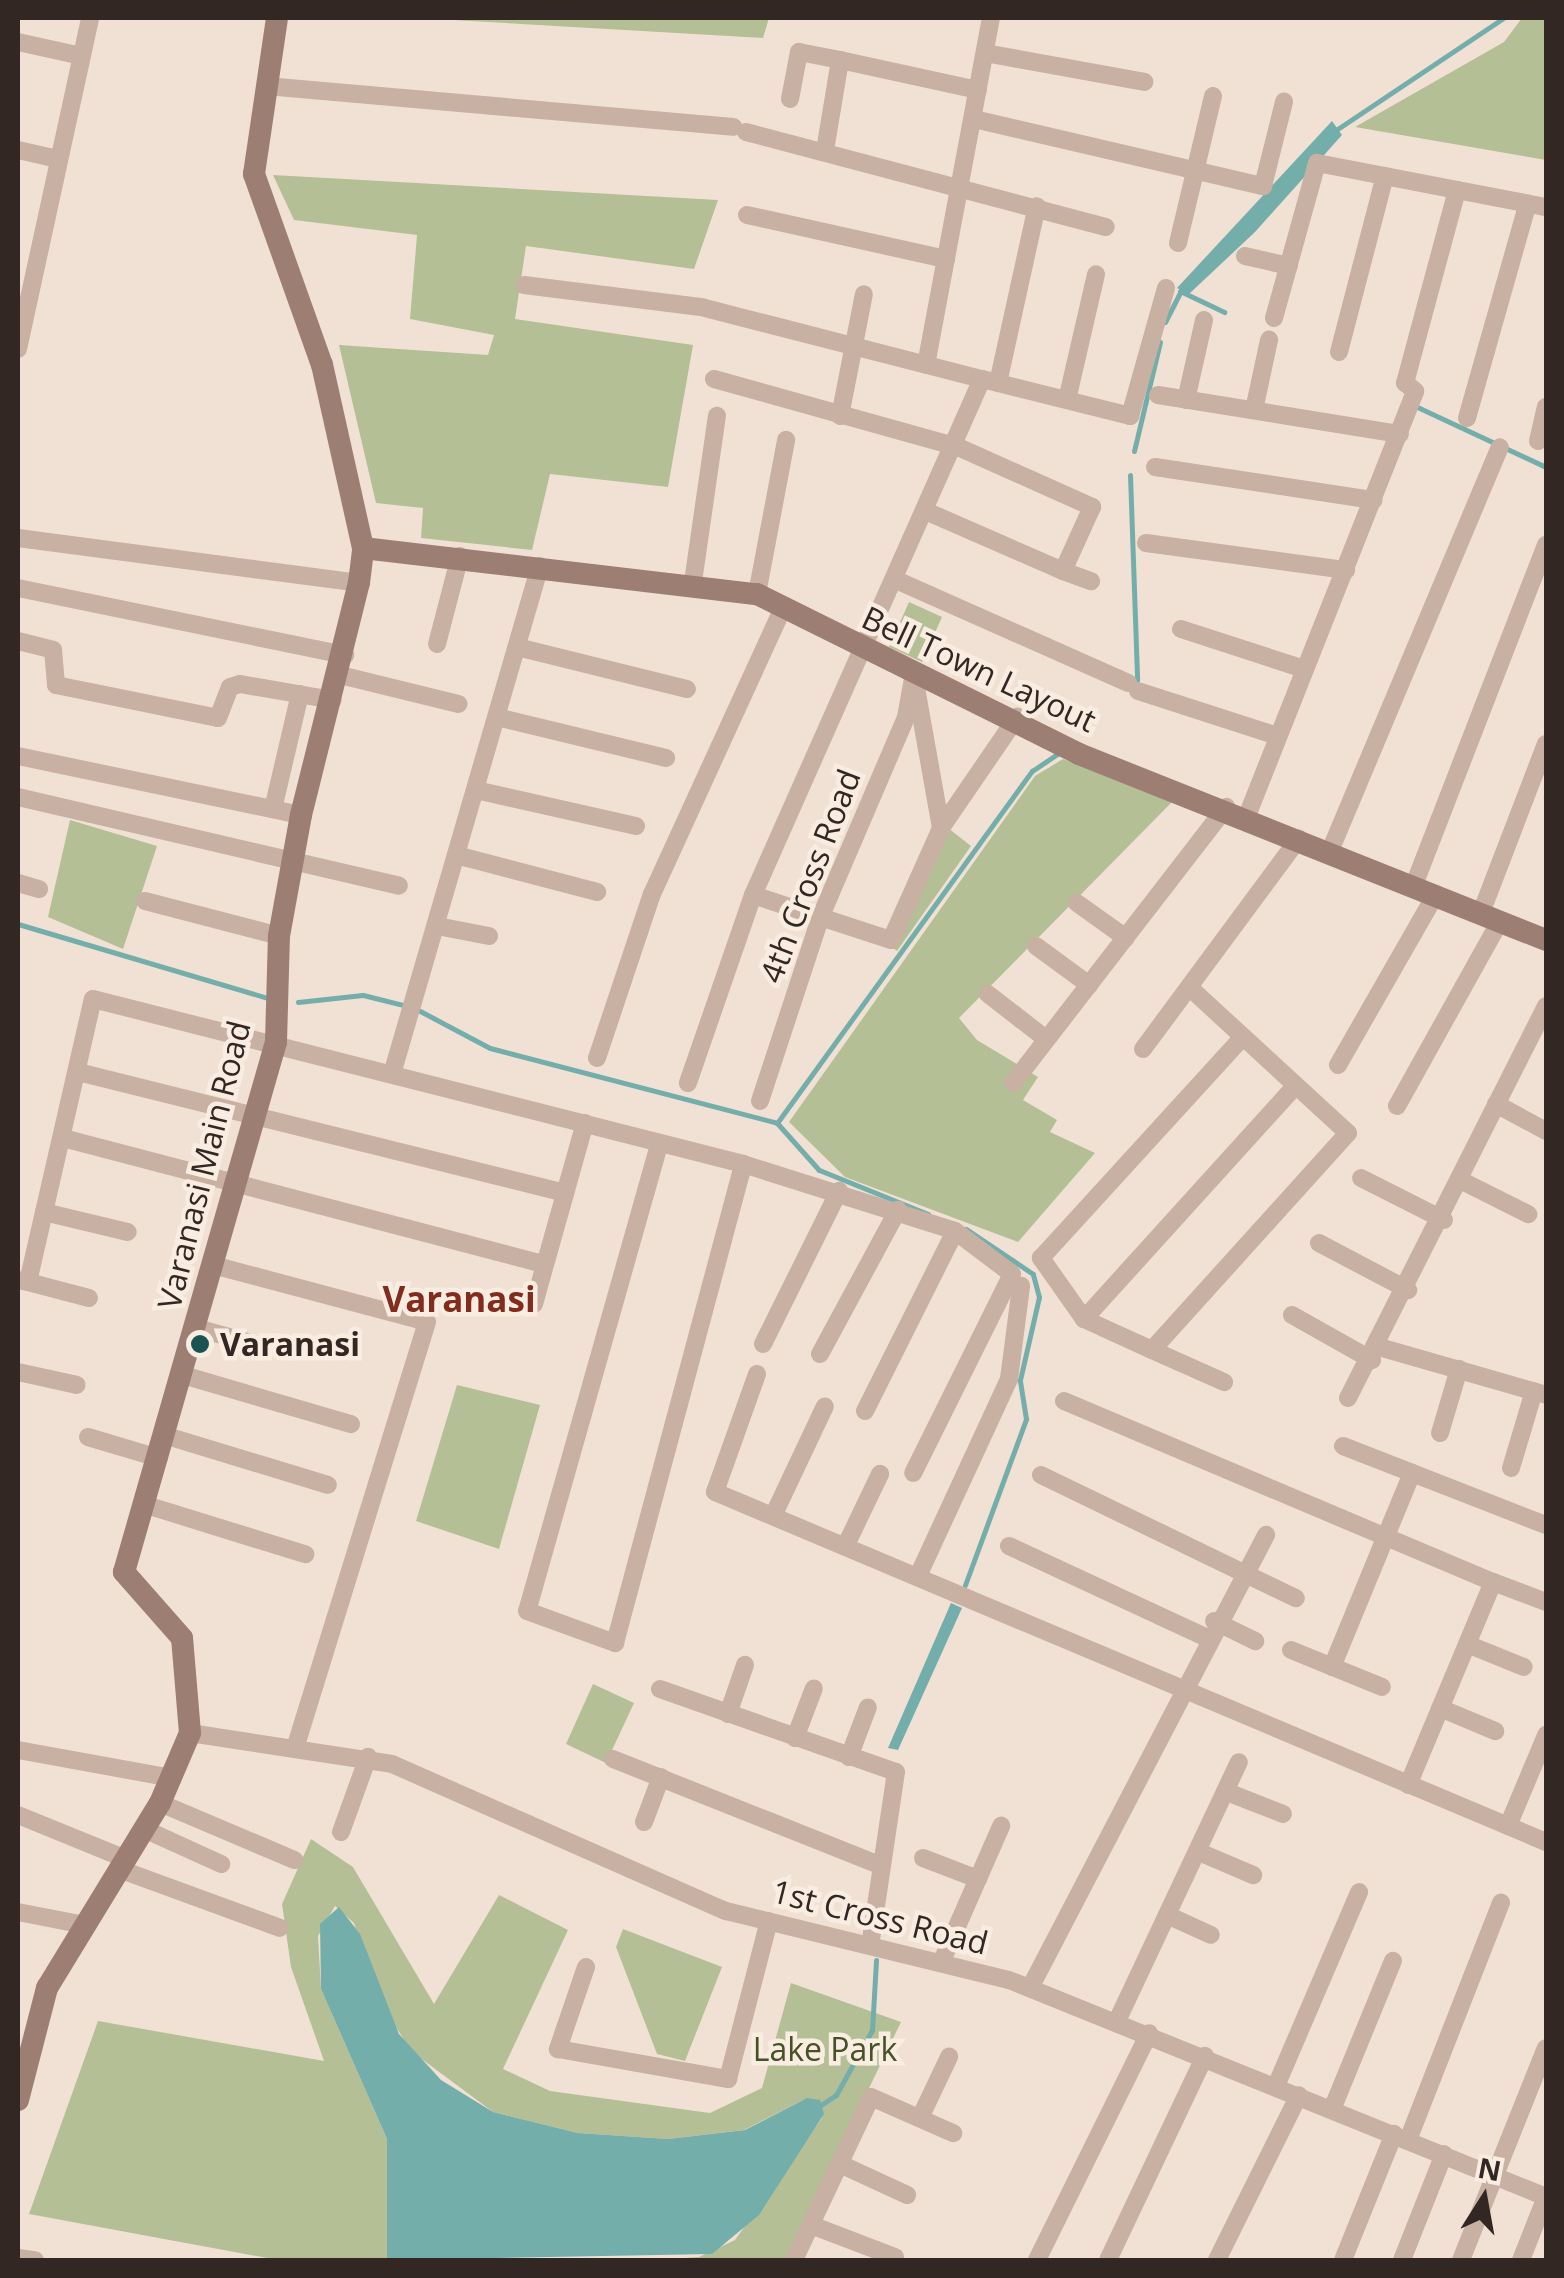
<!DOCTYPE html>
<style>
body{margin:0}
#map{position:relative;width:1564px;height:2278px;overflow:hidden;background:#f1e1d5;font-family:"Open Sans",sans-serif}
div>[style]{position:absolute}
[style*='--x']{left:calc(var(--x)*1px);top:calc(var(--y)*1px);width:calc(var(--w)*1px);rotate:calc(var(--a)*1deg)}
.green>*{inset:0;background:#b5bf96}
.water>*{inset:0;background:#74aeab}
.stream>*{height:5px;margin:-2.5px;padding:0 2.5px;transform-origin:2.5px;border-radius:2.5px;background:#74aeab}
.street>*{height:18px;margin:-9px;padding:0 9px;transform-origin:9px;border-radius:9px;background:#c8b0a2}
.secondary>*{height:22px;margin:-11px;padding:0 11px;transform-origin:11px;border-radius:11px;background:#9c7e73}
.dots>*{width:28px;height:28px;translate:-50% -50%;box-sizing:border-box;border:5px solid #f9ece1;border-radius:50%}
span{translate:-50% -50%;white-space:nowrap;text-align:center;line-height:1.15;-webkit-text-stroke:9px #f9ece1;paint-order:stroke}
.street-label{font-size:32px;color:#332724}
.poi-label{font-size:32px;color:#332724;font-weight:700}
.left{translate:0 -50%;text-align:left}
.park-label{font-size:32px;color:#465128}
.neighbourhood-label{font-size:35px;color:#822c1d;font-weight:700}
.frame{position:absolute;inset:0;border:20px solid #332724;pointer-events:none}
.north{position:absolute;left:1434px;top:2148px;width:100px;height:100px;-webkit-text-stroke:8px #f9ece1;paint-order:stroke;rotate:11deg;font-size:28px;font-weight:700;line-height:40px;text-align:center;color:#332724}
.north::after{content:'';display:block;margin:auto;width:35px;height:45px;background:#332724;clip-path:polygon(50% 0,100% 100%,50% 72%,0 100%)}
</style>
<div id="map">
<div class="green">
<i style="clip-path:polygon(418px 18px,769px 18px,763px 38px)"></i>
<i style="clip-path:polygon(1522px 18px,1546px 18px,1546px 160px,1355px 127px,1504px 42px)"></i>
<i style="clip-path:polygon(273px 175px,718px 200px,694px 269px,526px 246px,515px 319px,693px 345px,668px 487px,550px 474px,532px 550px,421px 538px,423px 508px,376px 503px,339px 345px,488px 355px,494px 335px,410px 319px,417px 235px,294px 220px)"></i>
<i style="clip-path:polygon(909px 602px,942px 617px,922px 662px,889px 647px)"></i>
<i style="clip-path:polygon(1063px 759px,1172px 802px,959px 1018px,977px 1040px,1038px 1077px,1023px 1100px,1057px 1120px,1050px 1132px,1095px 1153px,1018px 1242px,845px 1177px,789px 1122px,1035px 776px)"></i>
<i style="clip-path:polygon(70px 820px,157px 846px,123px 949px,48px 917px)"></i>
<i style="clip-path:polygon(948px 828px,971px 846px,897px 951px,893px 948px)"></i>
<i style="clip-path:polygon(457px 1385px,540px 1405px,499px 1549px,416px 1521px)"></i>
<i style="clip-path:polygon(593px 1684px,634px 1703px,606px 1763px,566px 1744px)"></i>
<i style="clip-path:polygon(311px 1839px,353px 1867px,434px 2004px,499px 1895px,568px 1930px,503px 2069px,550px 2091px,710px 2113px,762px 2088px,791px 1983px,901px 2022px,786px 2260px,654px 2260px,699px 2257px,735px 2240px,822px 2118px,803px 2100px,744px 2130px,668px 2139px,578px 2133px,493px 2112px,411px 2051px,378px 1998px,354px 1923px,335px 1906px,318px 1936px,321px 1989px,387px 2139px,387px 2260px,278px 2260px,29px 2214px,98px 2021px,324px 2061px,291px 1967px,282px 1904px)"></i>
<i style="clip-path:polygon(623px 1929px,722px 1967px,685px 2061px,657px 2054px,616px 1947px)"></i>
</div>
<div class="water">
<i style="clip-path:polygon(1332px 121px,1342px 135px,1255px 232px,1189px 294px,1177px 288px)"></i>
<i style="clip-path:polygon(951px 1603px,962px 1608px,898px 1750px,888px 1748px)"></i>
<i style="clip-path:polygon(339px 1907px,360px 1934px,399px 2034px,441px 2080px,493px 2112px,578px 2133px,668px 2139px,745px 2130px,807px 2098px,820px 2100px,824px 2114px,759px 2215px,712px 2254px,387px 2260px,387px 2139px,321px 1989px,320px 1924px)"></i>
</div>
<div class="stream">
<i style="--x:1333;--y:132;--w:205;--a:-33.8"></i>
<i style="--x:1180;--y:291;--w:49;--a:25.5"></i>
<i style="--x:1165;--y:322;--w:39;--a:-63"></i>
<i style="--x:1413;--y:405;--w:147;--a:25"></i>
<i style="--x:1134;--y:451;--w:112;--a:-76.6"></i>
<i style="--x:1130;--y:475;--w:205;--a:88"></i>
<i style="--x:18;--y:924;--w:258;--a:16.5"></i>
<i style="--x:298;--y:1002;--w:65;--a:-6.1"></i>
<i style="--x:363;--y:995;--w:45;--a:14"></i>
<i style="--x:420;--y:1011;--w:79;--a:27.9"></i>
<i style="--x:490;--y:1048;--w:297;--a:14.6"></i>
<i style="--x:928;--y:1214;--w:118;--a:-158"></i>
<i style="--x:819;--y:1170;--w:63;--a:-131.8"></i>
<i style="--x:777;--y:1123;--w:435;--a:-54.1"></i>
<i style="--x:1032;--y:771;--w:34;--a:-34"></i>
<i style="--x:965;--y:1585;--w:177;--a:-69.8"></i>
<i style="--x:1026;--y:1419;--w:39;--a:-99"></i>
<i style="--x:1020;--y:1380;--w:85;--a:-77.1"></i>
<i style="--x:1039;--y:1297;--w:24;--a:-105"></i>
<i style="--x:1033;--y:1274;--w:81;--a:-146.1"></i>
<i style="--x:821;--y:2105;--w:18;--a:-34"></i>
<i style="--x:836;--y:2095;--w:74;--a:-61"></i>
<i style="--x:872;--y:2030;--w:70;--a:-86.7"></i>
</div>
<div class="street">
<i style="--x:18;--y:42;--w:65;--a:12.5"></i>
<i style="--x:985;--y:53;--w:162;--a:10.3"></i>
<i style="--x:840;--y:60;--w:141;--a:12.3"></i>
<i style="--x:266;--y:86;--w:469;--a:5"></i>
<i style="--x:790;--y:99;--w:48;--a:-79.2"></i>
<i style="--x:799;--y:52;--w:42;--a:11"></i>
<i style="--x:840;--y:60;--w:92;--a:99.4"></i>
<i style="--x:974;--y:119;--w:297;--a:13.1"></i>
<i style="--x:1263;--y:186;--w:87;--a:-76"></i>
<i style="--x:746;--y:132;--w:372;--a:14.8"></i>
<i style="--x:18;--y:150;--w:41;--a:12.7"></i>
<i style="--x:747;--y:215;--w:204;--a:12.5"></i>
<i style="--x:1178;--y:243;--w:151;--a:-76.6"></i>
<i style="--x:1245;--y:256;--w:45;--a:12.8"></i>
<i style="--x:524;--y:285;--w:178;--a:7.1"></i>
<i style="--x:701;--y:307;--w:290;--a:14.4"></i>
<i style="--x:982;--y:379;--w:565;--a:113.93"></i>
<i style="--x:753;--y:895;--w:199;--a:109.1"></i>
<i style="--x:1274;--y:318;--w:161;--a:-74.5"></i>
<i style="--x:1317;--y:163;--w:233;--a:10.9"></i>
<i style="--x:18;--y:349;--w:339;--a:-77.7"></i>
<i style="--x:1339;--y:352;--w:182;--a:-75.4"></i>
<i style="--x:926;--y:365;--w:353;--a:-79.4"></i>
<i style="--x:714;--y:379;--w:253;--a:15.6"></i>
<i style="--x:958;--y:447;--w:147;--a:24.1"></i>
<i style="--x:1092;--y:507;--w:70;--a:114.4"></i>
<i style="--x:1063;--y:571;--w:147;--a:-156.4"></i>
<i style="--x:982;--y:379;--w:153;--a:14"></i>
<i style="--x:1130;--y:416;--w:133;--a:-74.3"></i>
<i style="--x:998;--y:383;--w:181;--a:-77.6"></i>
<i style="--x:1158;--y:395;--w:245;--a:9.2"></i>
<i style="--x:1067;--y:400;--w:129;--a:-77"></i>
<i style="--x:1186;--y:400;--w:82;--a:-77.3"></i>
<i style="--x:1254;--y:410;--w:72;--a:-77.9"></i>
<i style="--x:840;--y:416;--w:124;--a:-78.9"></i>
<i style="--x:1467;--y:418;--w:223;--a:-74.2"></i>
<i style="--x:1538;--y:441;--w:35;--a:-77"></i>
<i style="--x:1155;--y:467;--w:221;--a:8.6"></i>
<i style="--x:18;--y:538;--w:344;--a:7.5"></i>
<i style="--x:1146;--y:543;--w:202;--a:7.7"></i>
<i style="--x:1063;--y:571;--w:30;--a:20"></i>
<i style="--x:896;--y:580;--w:254;--a:23.9"></i>
<i style="--x:693;--y:582;--w:168;--a:-81.8"></i>
<i style="--x:18;--y:588;--w:334;--a:11.6"></i>
<i style="--x:757;--y:594;--w:157;--a:-79.3"></i>
<i style="--x:1181;--y:629;--w:129;--a:18"></i>
<i style="--x:18;--y:641;--w:36;--a:14"></i>
<i style="--x:53;--y:650;--w:35;--a:85"></i>
<i style="--x:56;--y:685;--w:165;--a:11.5"></i>
<i style="--x:218;--y:718;--w:33;--a:-69"></i>
<i style="--x:230;--y:687;--w:10;--a:-17"></i>
<i style="--x:240;--y:684;--w:94;--a:9.8"></i>
<i style="--x:437;--y:644;--w:91;--a:-75.4"></i>
<i style="--x:517;--y:647;--w:175;--a:13.9"></i>
<i style="--x:340;--y:675;--w:122;--a:13.7"></i>
<i style="--x:1138;--y:691;--w:146;--a:17.9"></i>
<i style="--x:497;--y:717;--w:174;--a:13.6"></i>
<i style="--x:18;--y:756;--w:289;--a:11.8"></i>
<i style="--x:476;--y:790;--w:164;--a:12.7"></i>
<i style="--x:18;--y:797;--w:391;--a:13.1"></i>
<i style="--x:273;--y:809;--w:118;--a:-76.8"></i>
<i style="--x:1247;--y:816;--w:457;--a:-68.4"></i>
<i style="--x:1415;--y:391;--w:13;--a:-141"></i>
<i style="--x:1405;--y:383;--w:200;--a:-74.9"></i>
<i style="--x:941;--y:828;--w:135;--a:-55.6"></i>
<i style="--x:1330;--y:851;--w:438;--a:-67.2"></i>
<i style="--x:456;--y:855;--w:146;--a:14.7"></i>
<i style="--x:18;--y:883;--w:22;--a:16"></i>
<i style="--x:1414;--y:885;--w:365;--a:-68.8"></i>
<i style="--x:753;--y:895;--w:145;--a:18.1"></i>
<i style="--x:891;--y:940;--w:123;--a:-65.9"></i>
<i style="--x:941;--y:828;--w:143;--a:-100.1"></i>
<i style="--x:145;--y:901;--w:138;--a:14.6"></i>
<i style="--x:1077;--y:903;--w:60;--a:35.5"></i>
<i style="--x:1481;--y:913;--w:181;--a:-69"></i>
<i style="--x:437;--y:926;--w:53;--a:10.9"></i>
<i style="--x:1036;--y:946;--w:66;--a:36.3"></i>
<i style="--x:1189;--y:987;--w:216;--a:42.6"></i>
<i style="--x:1348;--y:1133;--w:292;--a:132.1"></i>
<i style="--x:1152;--y:1350;--w:75;--a:-155.5"></i>
<i style="--x:1084;--y:1319;--w:75;--a:-125.2"></i>
<i style="--x:1041;--y:1258;--w:299;--a:-47.6"></i>
<i style="--x:988;--y:994;--w:73;--a:37.8"></i>
<i style="--x:1143;--y:1049;--w:262;--a:-53.5"></i>
<i style="--x:597;--y:1058;--w:173;--a:-71.5"></i>
<i style="--x:652;--y:894;--w:317;--a:-65.4"></i>
<i style="--x:1338;--y:1065;--w:197;--a:-60.2"></i>
<i style="--x:78;--y:1072;--w:502;--a:13.95"></i>
<i style="--x:392;--y:1074;--w:529;--a:-73.76"></i>
<i style="--x:1013;--y:1083;--w:349;--a:-52.3"></i>
<i style="--x:760;--y:1101;--w:193;--a:-71.8"></i>
<i style="--x:820;--y:918;--w:219;--a:-66.8"></i>
<i style="--x:906;--y:717;--w:45;--a:-79.7"></i>
<i style="--x:1496;--y:1104;--w:57;--a:28.4"></i>
<i style="--x:1397;--y:1106;--w:212;--a:-60.9"></i>
<i style="--x:63;--y:1138;--w:496;--a:14.7"></i>
<i style="--x:659;--y:1145;--w:484;--a:105.8"></i>
<i style="--x:527;--y:1611;--w:94;--a:20"></i>
<i style="--x:615;--y:1643;--w:496;--a:-75"></i>
<i style="--x:1361;--y:1178;--w:93;--a:26.8"></i>
<i style="--x:1464;--y:1182;--w:72;--a:26.6"></i>
<i style="--x:44;--y:1212;--w:86;--a:13.4"></i>
<i style="--x:1319;--y:1243;--w:101;--a:27.8"></i>
<i style="--x:213;--y:1265;--w:221;--a:14.9"></i>
<i style="--x:427;--y:1322;--w:441;--a:107.2"></i>
<i style="--x:18;--y:1280;--w:10;--a:11"></i>
<i style="--x:28;--y:1282;--w:290;--a:-77.1"></i>
<i style="--x:93;--y:999;--w:671;--a:14.24"></i>
<i style="--x:743;--y:1164;--w:222;--a:17.5"></i>
<i style="--x:955;--y:1231;--w:71;--a:37"></i>
<i style="--x:1012;--y:1274;--w:222;--a:116.4"></i>
<i style="--x:28;--y:1282;--w:63;--a:14.7"></i>
<i style="--x:534;--y:1304;--w:188;--a:-74.3"></i>
<i style="--x:1292;--y:1315;--w:92;--a:29.4"></i>
<i style="--x:1084;--y:1319;--w:314;--a:-47.8"></i>
<i style="--x:196;--y:1328;--w:64;--a:15.3"></i>
<i style="--x:763;--y:1344;--w:171;--a:-63.6"></i>
<i style="--x:1379;--y:1347;--w:174;--a:16"></i>
<i style="--x:1152;--y:1350;--w:79;--a:24"></i>
<i style="--x:820;--y:1354;--w:164;--a:-61.6"></i>
<i style="--x:18;--y:1372;--w:60;--a:12.4"></i>
<i style="--x:757;--y:1374;--w:125;--a:109.6"></i>
<i style="--x:715;--y:1492;--w:902;--a:22.84"></i>
<i style="--x:183;--y:1375;--w:175;--a:16.3"></i>
<i style="--x:1348;--y:1398;--w:439;--a:-63.2"></i>
<i style="--x:1064;--y:1401;--w:466;--a:22.9"></i>
<i style="--x:1493;--y:1582;--w:220;--a:112.7"></i>
<i style="--x:865;--y:1411;--w:201;--a:-63.4"></i>
<i style="--x:1440;--y:1433;--w:67;--a:-73.5"></i>
<i style="--x:167;--y:1436;--w:168;--a:16.9"></i>
<i style="--x:88;--y:1437;--w:74;--a:16.5"></i>
<i style="--x:1343;--y:1446;--w:218;--a:21.3"></i>
<i style="--x:1511;--y:1468;--w:80;--a:-73.4"></i>
<i style="--x:1041;--y:1475;--w:283;--a:25.8"></i>
<i style="--x:143;--y:1504;--w:170;--a:17.2"></i>
<i style="--x:774;--y:1514;--w:119;--a:-64.7"></i>
<i style="--x:846;--y:1545;--w:79;--a:-64.4"></i>
<i style="--x:1009;--y:1546;--w:218;--a:24.9"></i>
<i style="--x:918;--y:1576;--w:217;--a:-65.2"></i>
<i style="--x:1009;--y:1379;--w:94;--a:-82.6"></i>
<i style="--x:1493;--y:1582;--w:57;--a:20.7"></i>
<i style="--x:1214;--y:1621;--w:46;--a:26"></i>
<i style="--x:1467;--y:1644;--w:61;--a:22"></i>
<i style="--x:1291;--y:1650;--w:98;--a:22.1"></i>
<i style="--x:1332;--y:1667;--w:210;--a:-67.6"></i>
<i style="--x:660;--y:1689;--w:250;--a:19.4"></i>
<i style="--x:896;--y:1772;--w:175;--a:98.5"></i>
<i style="--x:1440;--y:1708;--w:60;--a:22.7"></i>
<i style="--x:728;--y:1714;--w:52;--a:-70.9"></i>
<i style="--x:190;--y:1733;--w:204;--a:8.7"></i>
<i style="--x:392;--y:1764;--w:365;--a:23.8"></i>
<i style="--x:726;--y:1911;--w:291;--a:13.7"></i>
<i style="--x:1009;--y:1980;--w:579;--a:22"></i>
<i style="--x:795;--y:1738;--w:53;--a:-69.2"></i>
<i style="--x:18;--y:1750;--w:157;--a:10.3"></i>
<i style="--x:849;--y:1757;--w:53;--a:-69.2"></i>
<i style="--x:613;--y:1759;--w:287;--a:21.7"></i>
<i style="--x:1227;--y:1792;--w:60;--a:21.4"></i>
<i style="--x:160;--y:1803;--w:146;--a:23"></i>
<i style="--x:18;--y:1815;--w:117;--a:22.2"></i>
<i style="--x:644;--y:1822;--w:48;--a:-69.3"></i>
<i style="--x:1508;--y:1826;--w:99;--a:-67.3"></i>
<i style="--x:144;--y:1829;--w:85;--a:24.4"></i>
<i style="--x:341;--y:1832;--w:80;--a:-70.2"></i>
<i style="--x:1199;--y:1852;--w:59;--a:23.1"></i>
<i style="--x:923;--y:1858;--w:59;--a:20.9"></i>
<i style="--x:119;--y:1869;--w:171;--a:20.1"></i>
<i style="--x:18;--y:1912;--w:67;--a:11.1"></i>
<i style="--x:1167;--y:1915;--w:48;--a:24.4"></i>
<i style="--x:941;--y:1963;--w:150;--a:-66.3"></i>
<i style="--x:586;--y:1967;--w:87;--a:108.9"></i>
<i style="--x:558;--y:2049;--w:173;--a:10"></i>
<i style="--x:728;--y:2079;--w:163;--a:-75.5"></i>
<i style="--x:1030;--y:1988;--w:511;--a:-62.48"></i>
<i style="--x:1117;--y:2021;--w:286;--a:-64.8"></i>
<i style="--x:1276;--y:2086;--w:211;--a:-66.8"></i>
<i style="--x:1333;--y:2107;--w:158;--a:-67.7"></i>
<i style="--x:920;--y:2118;--w:68;--a:-64.6"></i>
<i style="--x:1408;--y:2140;--w:255;--a:-68.6"></i>
<i style="--x:840;--y:2164;--w:74;--a:24.8"></i>
<i style="--x:811;--y:2225;--w:90;--a:20.9"></i>
<i style="--x:18;--y:2258;--w:17;--a:7"></i>
<i style="--x:794;--y:2260;--w:180;--a:-64.7"></i>
<i style="--x:871;--y:2097;--w:90;--a:23.7"></i>
<i style="--x:1037;--y:2260;--w:253;--a:-63.7"></i>
<i style="--x:1108;--y:2260;--w:226;--a:-64.6"></i>
<i style="--x:1217;--y:2260;--w:184;--a:-63.6"></i>
<i style="--x:1343;--y:2260;--w:136;--a:-68"></i>
<i style="--x:1402;--y:2260;--w:114;--a:-68.4"></i>
<i style="--x:1461;--y:2260;--w:228;--a:-68.2"></i>
<i style="--x:1521;--y:2260;--w:68;--a:-68.4"></i>
</div>
<div class="secondary">
<i style="--x:363;--y:548;--w:397;--a:6.7"></i>
<i style="--x:757;--y:594;--w:360;--a:26.4"></i>
<i style="--x:1079;--y:754;--w:503;--a:21.72"></i>
<i style="--x:18;--y:2100;--w:116;--a:-75.5"></i>
<i style="--x:47;--y:1988;--w:217;--a:-58.6"></i>
<i style="--x:160;--y:1803;--w:76;--a:-66.8"></i>
<i style="--x:190;--y:1733;--w:95;--a:-94.8"></i>
<i style="--x:182;--y:1638;--w:88;--a:-131.3"></i>
<i style="--x:124;--y:1572;--w:551;--a:-74"></i>
<i style="--x:276;--y:1042;--w:106;--a:-88.4"></i>
<i style="--x:279;--y:936;--w:123;--a:-79.7"></i>
<i style="--x:301;--y:815;--w:239;--a:-76"></i>
<i style="--x:359;--y:583;--w:35;--a:-83"></i>
<i style="--x:363;--y:548;--w:188;--a:-102.6"></i>
<i style="--x:322;--y:365;--w:203;--a:-109.6"></i>
<i style="--x:254;--y:174;--w:158;--a:-81.6"></i>
</div>
<div class="dots">
<i style="left:200px;top:1344px;background:#1a5452"></i>
</div>
<div class="street-label">
<span style="left:979px;top:669px;rotate:25deg">Bell Town Layout</span>
<span style="left:810px;top:876px;rotate:-69deg">4th Cross Road</span>
<span style="left:204px;top:1165px;rotate:-76deg">Varanasi Main Road</span>
<span style="left:880px;top:1917px;rotate:14deg">1st Cross Road</span>
</div>
<div class="poi-label">
<span class="left" style="left:220px;top:1344px">Varanasi</span>
</div>
<div class="park-label">
<span style="left:825px;top:2049px">Lake Park</span>
</div>
<div class="neighbourhood-label">
<span style="left:459px;top:1299px">Varanasi</span>
</div>
<div class="frame"></div>
<div class="north">N</div>
</div>
